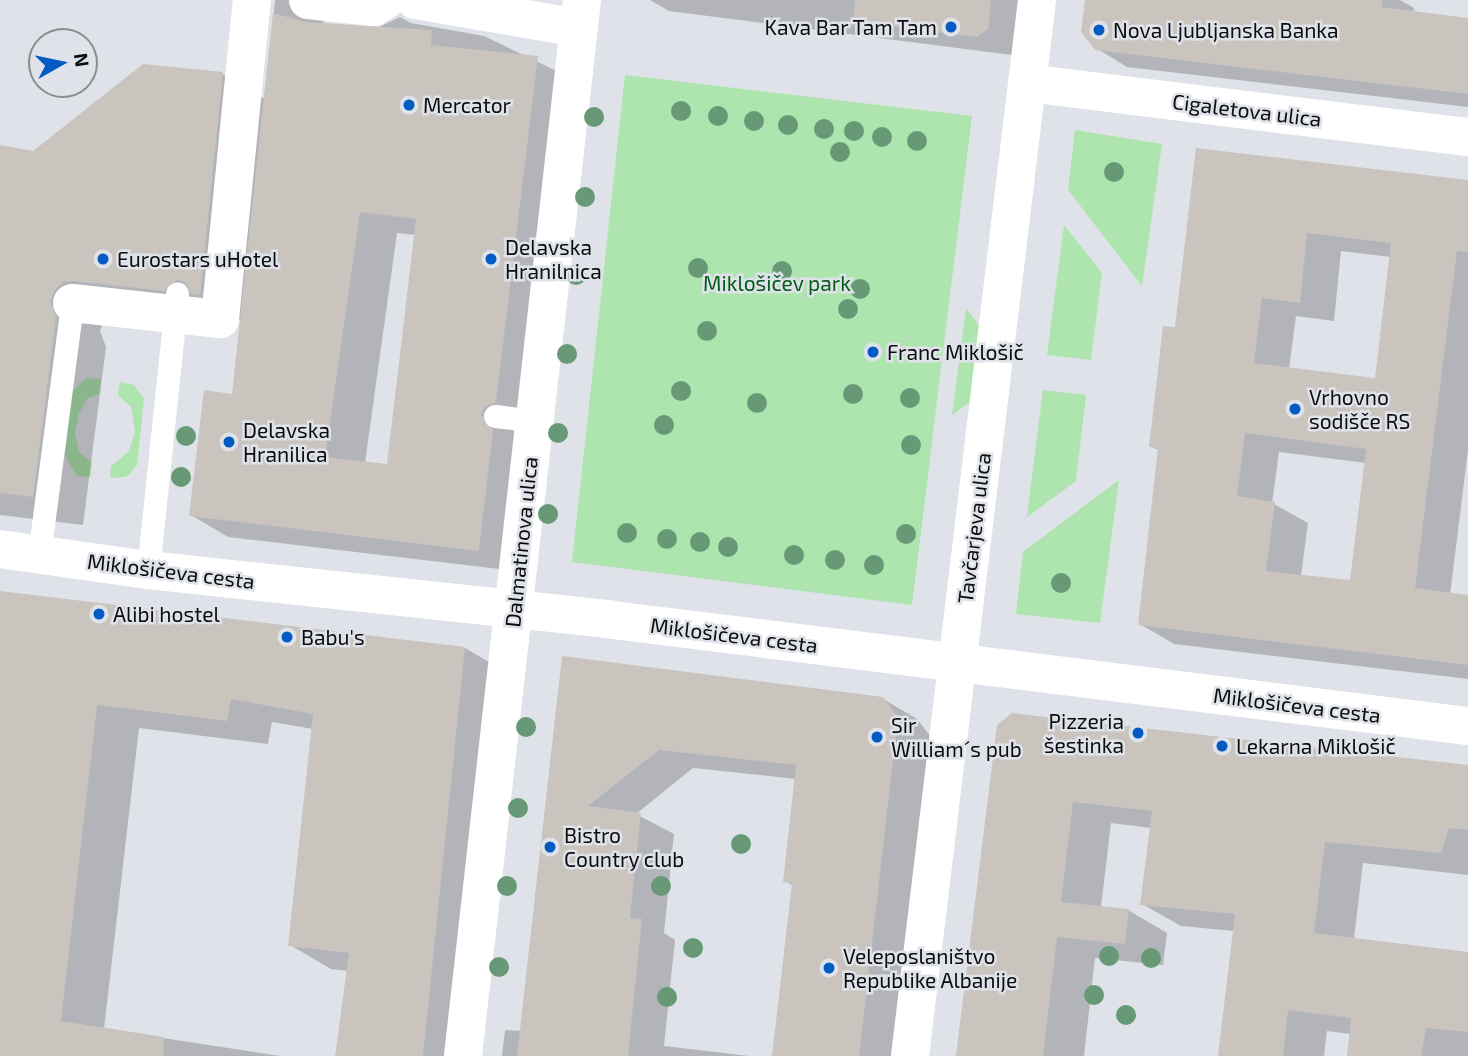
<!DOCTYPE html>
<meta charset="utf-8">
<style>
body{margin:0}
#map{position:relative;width:1468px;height:1056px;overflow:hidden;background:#dfe2e9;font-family:"Exo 2",sans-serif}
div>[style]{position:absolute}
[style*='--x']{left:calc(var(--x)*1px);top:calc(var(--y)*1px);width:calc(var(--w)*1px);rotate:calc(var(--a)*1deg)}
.green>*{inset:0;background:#aee4ae}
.shadow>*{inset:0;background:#0003}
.building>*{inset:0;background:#cac4bf}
.lane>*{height:23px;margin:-11.5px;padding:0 11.5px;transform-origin:11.5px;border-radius:11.5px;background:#fff}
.street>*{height:38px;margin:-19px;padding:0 19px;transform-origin:19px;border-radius:19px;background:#fff}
.secondary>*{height:38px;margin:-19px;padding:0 19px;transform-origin:19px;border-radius:19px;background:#fff}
.trees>*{width:20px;height:20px;margin:-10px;border-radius:50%;background:#679976}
.dots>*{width:19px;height:19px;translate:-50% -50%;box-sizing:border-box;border:4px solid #dfe2e9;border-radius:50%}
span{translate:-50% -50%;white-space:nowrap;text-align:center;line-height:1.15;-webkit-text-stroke:5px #dfe2e9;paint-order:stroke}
.poi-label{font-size:21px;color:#0b0c0e}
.right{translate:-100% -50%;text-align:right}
.left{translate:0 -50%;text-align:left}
.street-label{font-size:21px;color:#0b0c0e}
.park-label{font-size:21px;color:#045d17}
.north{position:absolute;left:28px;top:28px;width:70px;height:70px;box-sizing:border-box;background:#dfe2e9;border:2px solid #8a8c91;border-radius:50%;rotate:81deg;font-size:19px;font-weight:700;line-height:28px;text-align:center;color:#0b0c0e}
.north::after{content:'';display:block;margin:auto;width:24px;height:32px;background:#025ac3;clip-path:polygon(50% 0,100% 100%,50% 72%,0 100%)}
</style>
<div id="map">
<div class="green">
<i style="clip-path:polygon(625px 75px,972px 116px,912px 605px,572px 562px)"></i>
<i style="clip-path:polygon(1075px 130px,1162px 144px,1142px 286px,1068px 190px)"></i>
<i style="clip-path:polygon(1064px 225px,1102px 273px,1091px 360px,1047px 355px)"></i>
<i style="clip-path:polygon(966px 308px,979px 326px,970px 402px,952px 415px)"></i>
<i style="clip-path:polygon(86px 378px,101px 379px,99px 394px,88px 398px,79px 413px,75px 433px,79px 452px,92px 462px,91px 477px,77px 476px,65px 456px,72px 392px)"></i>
<i style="clip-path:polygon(120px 382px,134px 385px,144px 399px,137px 465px,128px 476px,117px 478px,110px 477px,111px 466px,129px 451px,135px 432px,131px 407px,118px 395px)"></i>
<i style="clip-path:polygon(1043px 390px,1086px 395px,1076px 481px,1027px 517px)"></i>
<i style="clip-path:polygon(1119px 480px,1100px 623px,1016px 614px,1023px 552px)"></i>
</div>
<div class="shadow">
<i style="clip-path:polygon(evenodd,275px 0,345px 0,323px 21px,325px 26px,373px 30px,400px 17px,411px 23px,484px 36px,575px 80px,516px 571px,228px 537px,191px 515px,234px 396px,242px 321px,225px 311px,105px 318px,100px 331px,106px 347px,83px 525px,0 515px,0 146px,33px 153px,222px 74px,265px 99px,275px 0,397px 233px,416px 235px,389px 466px,365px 463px,397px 233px)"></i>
<i style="clip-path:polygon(650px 0,1027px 0,1012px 55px,669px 11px)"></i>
<i style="clip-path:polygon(1086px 0,1400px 0,1414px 8px,1413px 13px,1468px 20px,1468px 107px,1127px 67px,1096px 48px)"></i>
<i style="clip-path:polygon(evenodd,1198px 150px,1468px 182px,1468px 450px,1450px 595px,1468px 597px,1468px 679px,1174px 644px,1140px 624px,1160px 451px,1150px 446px,1176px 329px,1198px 150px,1341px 251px,1391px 257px,1377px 380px,1289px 369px,1296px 316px,1334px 321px,1341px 251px,1198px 150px,1279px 452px,1366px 463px,1351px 582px,1301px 576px,1308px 523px,1272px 503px,1279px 452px)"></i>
<i style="clip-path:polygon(0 593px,465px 648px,506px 672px,466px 1056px,336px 1056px,349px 971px,331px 969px,290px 945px,313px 729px,272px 722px,268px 744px,139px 728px,104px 1029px,281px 1056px,0 1056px)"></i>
<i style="clip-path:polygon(564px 658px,883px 699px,917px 719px,931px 737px,894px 1056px,774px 1056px,794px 886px,785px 881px,796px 779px,693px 768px,636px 814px,674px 834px,664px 933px,675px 940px,664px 1046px,749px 1056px,502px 1056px,505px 1030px,522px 1031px)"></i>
<i style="clip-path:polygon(999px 726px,1468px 767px,1468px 875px,1363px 863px,1354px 939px,1468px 953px,1468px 1056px,1349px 1056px,1351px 1034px,1327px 1031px,1324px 1056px,1219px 1056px,1234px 931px,1181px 926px,1142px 904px,1151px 828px,1111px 823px,1101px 907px,1128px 910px,1167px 933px,1163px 965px,1095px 958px,1084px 1056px,958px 1056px)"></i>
</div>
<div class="building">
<i style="clip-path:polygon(855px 0,991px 0,988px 29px,977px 37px,853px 21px)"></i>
<i style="clip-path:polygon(1085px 0,1382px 0,1382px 7px,1468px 18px,1468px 94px,1095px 50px,1081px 32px)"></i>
<i style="clip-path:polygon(evenodd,273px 13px,306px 22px,432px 30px,431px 45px,538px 56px,496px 402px,484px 407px,481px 415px,493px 430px,479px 551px,189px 516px,204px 390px,232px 394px,273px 13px,360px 212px,416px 219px,387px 464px,325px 457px,360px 212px)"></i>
<i style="clip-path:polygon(143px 64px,223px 72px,200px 295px,191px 294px,186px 283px,178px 280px,164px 291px,74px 281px,63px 282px,55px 290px,50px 301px,56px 317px,33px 497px,0 493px,0 145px,33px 151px)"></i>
<i style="clip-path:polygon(evenodd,1196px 148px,1468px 180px,1468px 252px,1457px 251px,1415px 588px,1468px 595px,1468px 665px,1138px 625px,1158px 448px,1149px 447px,1163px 326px,1175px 327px,1196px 148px,1307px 233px,1391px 243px,1375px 378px,1254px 363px,1262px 298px,1300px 303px,1307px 233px,1196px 148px,1245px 433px,1366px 449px,1350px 580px,1266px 571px,1275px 502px,1237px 496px,1245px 433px)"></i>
<i style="clip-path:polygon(0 591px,465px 647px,423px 1056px,335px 1056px,349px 953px,288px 946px,313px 714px,231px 699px,227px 721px,97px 705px,61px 1021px,164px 1037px,163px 1056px,0 1056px)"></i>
<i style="clip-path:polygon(562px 656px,883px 697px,898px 717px,859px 1056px,772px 1056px,792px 883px,783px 882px,796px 765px,659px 750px,588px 806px,641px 813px,630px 918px,642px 919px,628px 1056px,517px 1056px)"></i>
<i style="clip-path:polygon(1012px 713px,1468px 765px,1468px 830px,1449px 828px,1441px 853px,1325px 842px,1314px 933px,1468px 952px,1468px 1032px,1426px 1028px,1421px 1056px,1347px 1056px,1351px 1018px,1288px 1010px,1283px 1056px,1218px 1056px,1235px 914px,1140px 905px,1152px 811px,1073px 802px,1061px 902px,1129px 909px,1125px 944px,1057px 937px,1043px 1056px,956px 1056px,997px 725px)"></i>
</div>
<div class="lane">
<i style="--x:495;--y:416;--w:39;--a:7"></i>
<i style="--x:39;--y:555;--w:254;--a:-82.5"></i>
<i style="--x:148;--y:570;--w:278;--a:-84"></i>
</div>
<div class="street">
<i style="--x:308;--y:0;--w:66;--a:6.1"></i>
<i style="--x:374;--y:7;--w:13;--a:-32"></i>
<i style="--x:415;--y:0;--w:166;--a:9.7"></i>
<i style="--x:1027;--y:83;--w:444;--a:7"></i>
<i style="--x:72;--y:303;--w:149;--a:6.2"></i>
<i style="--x:220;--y:319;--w:321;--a:-84.3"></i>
<i style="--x:0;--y:549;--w:149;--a:8.1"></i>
<i style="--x:148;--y:570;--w:468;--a:6.1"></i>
<i style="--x:613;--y:620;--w:862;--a:7.07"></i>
</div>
<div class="secondary">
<i style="--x:463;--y:1056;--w:1063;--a:-83.57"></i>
<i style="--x:910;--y:1056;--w:1064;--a:-83.14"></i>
</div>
<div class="trees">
<i style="left:681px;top:111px"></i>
<i style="left:718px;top:116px"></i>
<i style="left:594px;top:117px"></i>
<i style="left:754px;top:121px"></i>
<i style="left:788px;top:125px"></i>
<i style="left:824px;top:129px"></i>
<i style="left:854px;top:131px"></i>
<i style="left:882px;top:137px"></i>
<i style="left:917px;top:141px"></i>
<i style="left:840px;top:152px"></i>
<i style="left:1114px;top:172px"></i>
<i style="left:585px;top:197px"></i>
<i style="left:698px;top:268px"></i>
<i style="left:782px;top:271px"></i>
<i style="left:576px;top:275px"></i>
<i style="left:860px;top:289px"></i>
<i style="left:848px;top:309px"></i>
<i style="left:707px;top:331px"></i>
<i style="left:567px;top:354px"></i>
<i style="left:681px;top:391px"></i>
<i style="left:853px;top:394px"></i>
<i style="left:910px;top:398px"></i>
<i style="left:757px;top:403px"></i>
<i style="left:664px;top:425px"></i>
<i style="left:558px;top:433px"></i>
<i style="left:186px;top:436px"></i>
<i style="left:911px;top:445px"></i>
<i style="left:181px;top:477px"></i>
<i style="left:548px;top:514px"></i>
<i style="left:627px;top:533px"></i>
<i style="left:906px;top:534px"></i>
<i style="left:667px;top:539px"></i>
<i style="left:700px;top:542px"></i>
<i style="left:728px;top:547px"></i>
<i style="left:794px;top:555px"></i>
<i style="left:835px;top:560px"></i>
<i style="left:874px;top:565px"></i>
<i style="left:1061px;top:583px"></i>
<i style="left:526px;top:727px"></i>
<i style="left:518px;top:808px"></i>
<i style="left:741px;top:844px"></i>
<i style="left:507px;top:886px"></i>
<i style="left:661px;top:886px"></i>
<i style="left:693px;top:948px"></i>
<i style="left:1109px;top:956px"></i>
<i style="left:1151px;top:958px"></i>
<i style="left:499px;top:967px"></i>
<i style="left:1094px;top:995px"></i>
<i style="left:667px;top:997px"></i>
<i style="left:1126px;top:1015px"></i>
</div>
<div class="dots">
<i style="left:951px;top:27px;background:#025ac3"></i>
<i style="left:1099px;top:30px;background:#025ac3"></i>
<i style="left:409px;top:105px;background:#025ac3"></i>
<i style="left:103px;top:259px;background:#025ac3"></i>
<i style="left:491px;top:259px;background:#025ac3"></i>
<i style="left:873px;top:352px;background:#025ac3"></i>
<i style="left:1295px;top:409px;background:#025ac3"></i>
<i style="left:229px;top:442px;background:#025ac3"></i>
<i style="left:99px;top:614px;background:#025ac3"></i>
<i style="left:287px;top:637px;background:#025ac3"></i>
<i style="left:1138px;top:733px;background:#025ac3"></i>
<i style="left:877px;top:737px;background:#025ac3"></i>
<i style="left:1222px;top:746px;background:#025ac3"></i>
<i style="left:550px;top:847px;background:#025ac3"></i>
<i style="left:829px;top:968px;background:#025ac3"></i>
</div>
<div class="poi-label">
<span class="right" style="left:937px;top:27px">Kava Bar Tam Tam</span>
<span class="left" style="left:1113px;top:30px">Nova Ljubljanska Banka</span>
<span class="left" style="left:423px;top:105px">Mercator</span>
<span class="left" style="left:505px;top:259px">Delavska<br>Hranilnica</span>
<span class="left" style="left:117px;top:259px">Eurostars uHotel</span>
<span class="left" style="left:887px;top:352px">Franc Miklošič</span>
<span class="left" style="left:1309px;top:409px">Vrhovno<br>sodišče RS</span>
<span class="left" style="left:243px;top:442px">Delavska<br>Hranilica</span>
<span class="left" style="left:113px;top:614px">Alibi hostel</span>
<span class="left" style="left:301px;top:637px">Babu's</span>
<span class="right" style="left:1124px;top:733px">Pizzeria<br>šestinka</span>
<span class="left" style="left:891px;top:737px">Sir<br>William´s pub</span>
<span class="left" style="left:1236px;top:746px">Lekarna Miklošič</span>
<span class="left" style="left:564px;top:847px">Bistro<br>Country club</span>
<span class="left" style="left:843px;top:968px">Veleposlaništvo<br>Republike Albanije</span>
</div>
<div class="street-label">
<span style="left:1247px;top:110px;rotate:7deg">Cigaletova ulica</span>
<span style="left:974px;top:528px;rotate:-83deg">Tavčarjeva ulica</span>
<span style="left:521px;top:542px;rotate:-84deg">Dalmatinova ulica</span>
<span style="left:171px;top:571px;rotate:7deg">Miklošičeva cesta</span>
<span style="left:734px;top:635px;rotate:7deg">Miklošičeva cesta</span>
<span style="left:1297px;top:705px;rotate:7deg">Miklošičeva cesta</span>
</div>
<div class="park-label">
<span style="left:777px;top:283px">Miklošičev park</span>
</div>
<div class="north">N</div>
</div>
